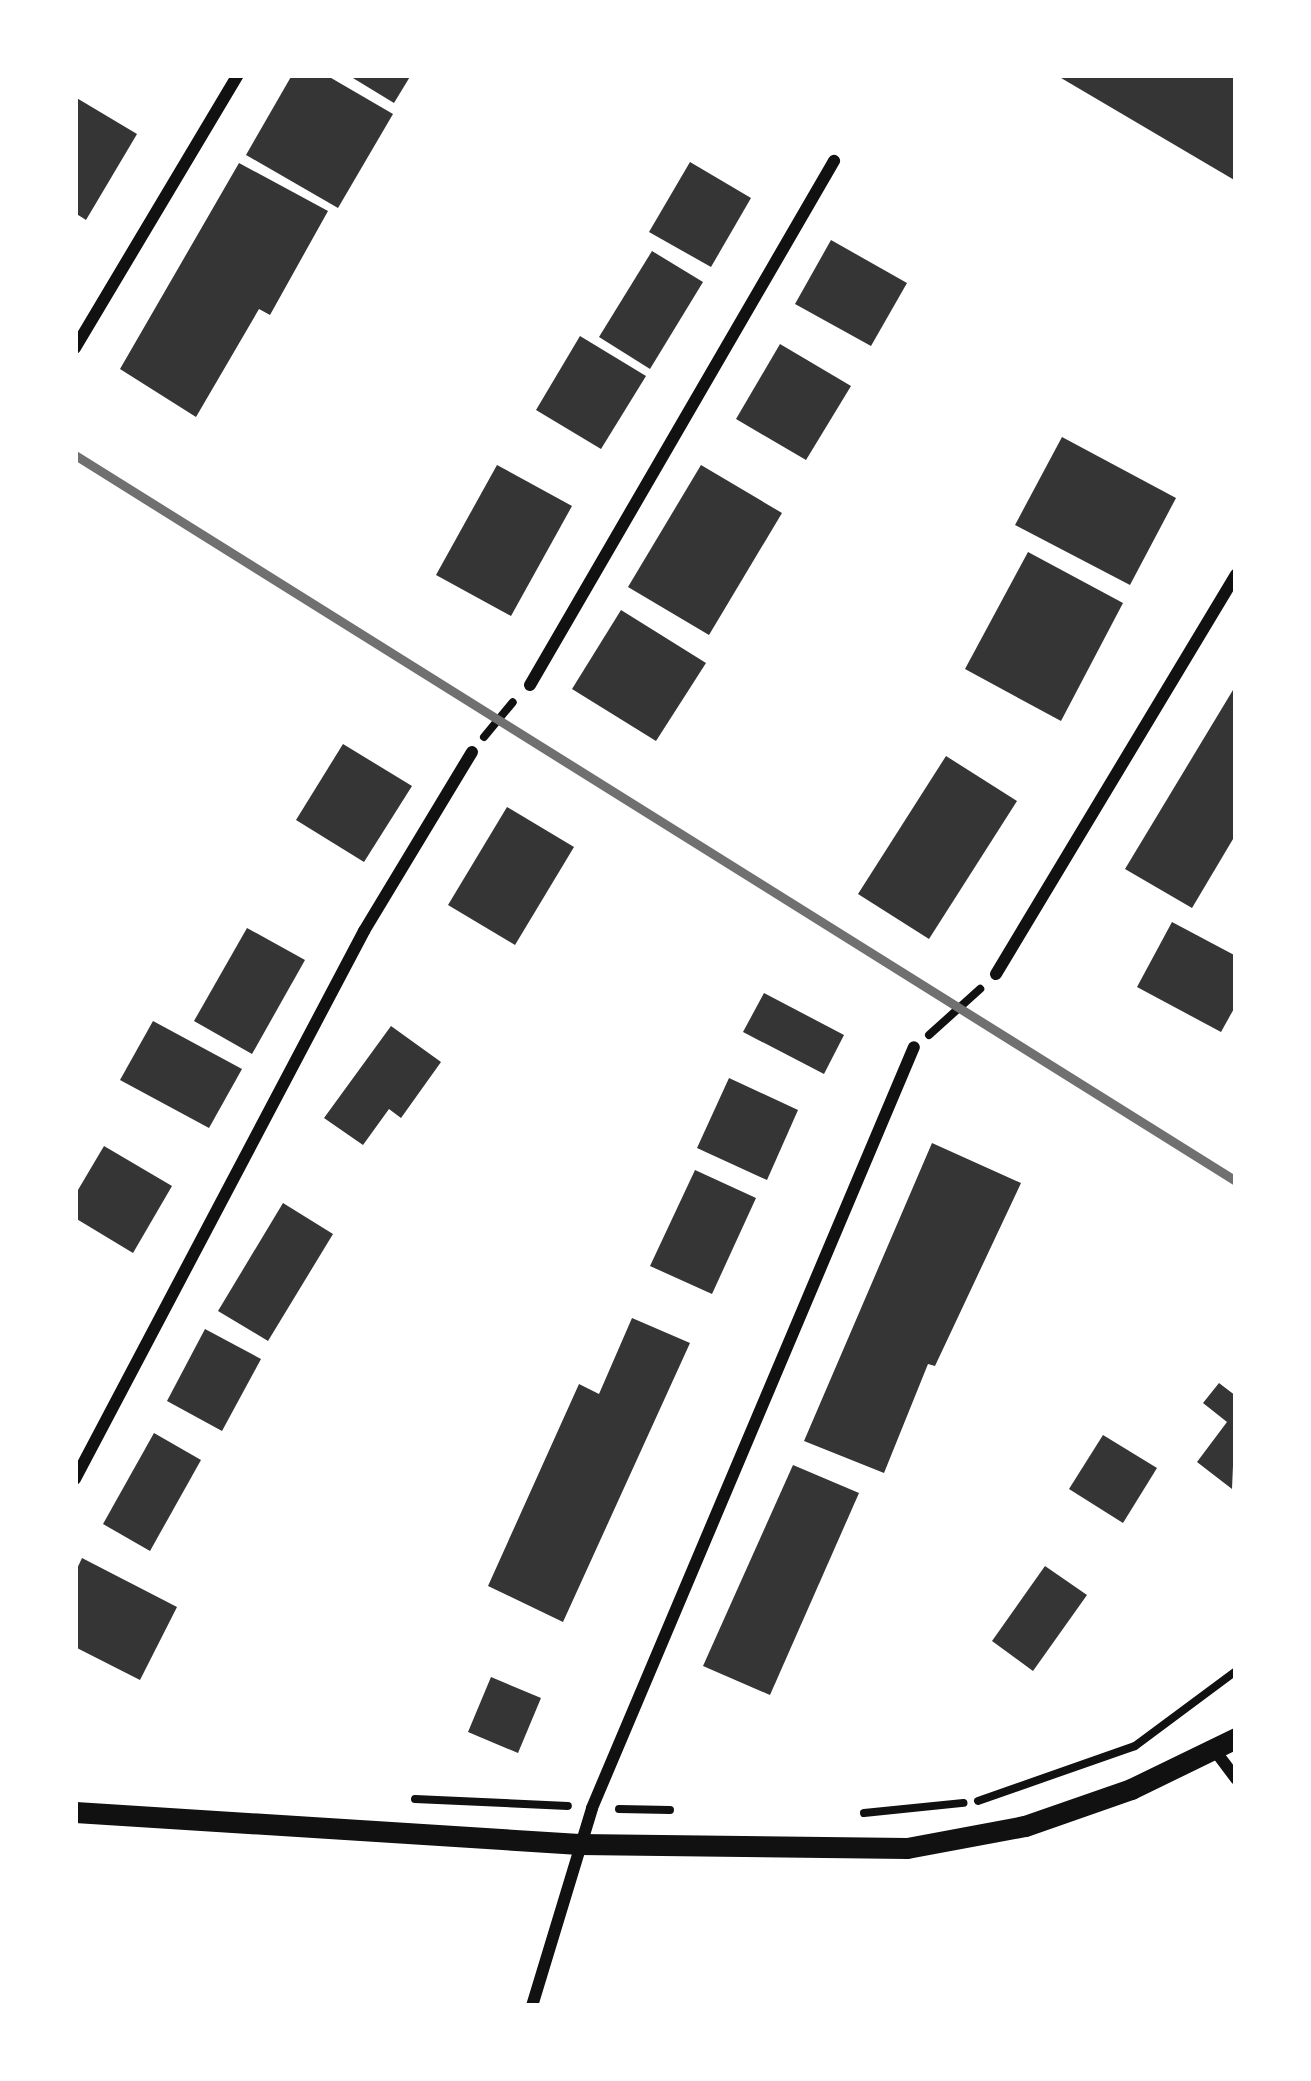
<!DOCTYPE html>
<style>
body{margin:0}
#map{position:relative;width:1311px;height:2081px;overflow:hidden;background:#fff;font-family:Signika,sans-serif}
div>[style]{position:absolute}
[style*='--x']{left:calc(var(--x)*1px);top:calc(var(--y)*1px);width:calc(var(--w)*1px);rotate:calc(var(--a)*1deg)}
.building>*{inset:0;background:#353535}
.path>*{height:8px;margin:-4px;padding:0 4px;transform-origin:4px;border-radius:4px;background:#111}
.minor>*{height:12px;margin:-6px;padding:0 6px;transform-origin:6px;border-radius:6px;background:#111}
.tertiary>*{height:21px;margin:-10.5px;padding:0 10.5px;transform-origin:10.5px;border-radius:10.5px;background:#111}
.rail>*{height:9px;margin:-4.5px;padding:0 4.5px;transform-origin:4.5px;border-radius:4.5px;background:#707070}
span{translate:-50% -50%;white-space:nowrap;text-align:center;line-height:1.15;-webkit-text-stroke:12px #fff;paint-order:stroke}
.frame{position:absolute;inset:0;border:78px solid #fff;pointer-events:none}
</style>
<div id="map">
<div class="building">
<i style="clip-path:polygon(292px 75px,326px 75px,393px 114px,338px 208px,246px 155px)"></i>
<i style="clip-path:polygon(348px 75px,411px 75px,394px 103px)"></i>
<i style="clip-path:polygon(1056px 75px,1236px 75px,1236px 181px)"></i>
<i style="clip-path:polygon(75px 97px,137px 134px,86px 220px,75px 213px)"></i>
<i style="clip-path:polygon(690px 162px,751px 198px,711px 267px,649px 232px)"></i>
<i style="clip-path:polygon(239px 163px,328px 211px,270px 315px,259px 309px,196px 417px,120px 369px)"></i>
<i style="clip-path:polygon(831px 240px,907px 283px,871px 346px,795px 304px)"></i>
<i style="clip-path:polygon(652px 251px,703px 282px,650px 369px,599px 337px)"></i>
<i style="clip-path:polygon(580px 336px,646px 376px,601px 449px,536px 410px)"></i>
<i style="clip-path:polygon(780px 344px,851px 386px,806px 460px,736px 419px)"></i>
<i style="clip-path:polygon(1062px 437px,1176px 498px,1130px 585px,1015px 525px)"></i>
<i style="clip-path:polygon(497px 465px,572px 506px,511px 616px,436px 575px)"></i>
<i style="clip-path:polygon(701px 465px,782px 513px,709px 635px,628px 587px)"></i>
<i style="clip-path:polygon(1028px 552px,1123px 603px,1061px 721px,965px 669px)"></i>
<i style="clip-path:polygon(621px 610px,706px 663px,656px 741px,572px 689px)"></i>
<i style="clip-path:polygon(1236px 685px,1236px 834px,1192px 908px,1125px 869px)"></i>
<i style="clip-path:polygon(343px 744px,412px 786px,364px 862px,296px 820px)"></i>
<i style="clip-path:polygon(946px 756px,1017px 801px,929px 939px,858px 894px)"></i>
<i style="clip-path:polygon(507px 807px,574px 847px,515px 945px,448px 905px)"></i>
<i style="clip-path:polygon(1172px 922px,1236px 956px,1236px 1005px,1221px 1032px,1137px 987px)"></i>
<i style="clip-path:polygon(247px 928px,305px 960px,252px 1054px,194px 1021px)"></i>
<i style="clip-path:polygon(764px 993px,844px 1035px,824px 1074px,743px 1032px)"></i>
<i style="clip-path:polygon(153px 1021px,242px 1069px,209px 1128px,120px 1080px)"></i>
<i style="clip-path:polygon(391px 1026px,441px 1062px,401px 1118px,389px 1109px,363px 1145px,324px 1118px)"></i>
<i style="clip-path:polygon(729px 1078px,798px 1110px,767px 1180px,697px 1148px)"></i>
<i style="clip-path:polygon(932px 1143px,1021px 1183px,935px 1366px,928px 1364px,884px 1473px,804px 1441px)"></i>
<i style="clip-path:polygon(104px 1146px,172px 1186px,133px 1253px,75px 1218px,75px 1195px)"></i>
<i style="clip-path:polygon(695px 1170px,756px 1198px,712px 1294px,650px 1266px)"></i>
<i style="clip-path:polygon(283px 1203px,333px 1234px,268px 1341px,218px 1311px)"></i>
<i style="clip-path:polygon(632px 1318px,690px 1343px,563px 1622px,488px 1586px,579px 1384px,599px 1394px)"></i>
<i style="clip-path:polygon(205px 1329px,261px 1359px,222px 1431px,167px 1401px)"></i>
<i style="clip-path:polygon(1219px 1383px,1236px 1396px,1232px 1489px,1197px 1462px,1227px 1422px,1203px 1403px)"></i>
<i style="clip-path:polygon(154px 1433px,201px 1460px,150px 1551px,103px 1524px)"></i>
<i style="clip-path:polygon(1103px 1435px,1157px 1468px,1123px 1523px,1069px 1489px)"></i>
<i style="clip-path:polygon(793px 1465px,859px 1493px,770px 1695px,703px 1666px)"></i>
<i style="clip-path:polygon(82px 1558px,177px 1607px,140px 1680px,75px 1647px,75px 1573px)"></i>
<i style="clip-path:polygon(1045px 1566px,1087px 1595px,1033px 1671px,992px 1641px)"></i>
<i style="clip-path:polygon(491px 1677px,541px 1698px,518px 1753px,468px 1732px)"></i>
</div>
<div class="path">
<i style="--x:484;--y:737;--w:45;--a:-50.4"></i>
<i style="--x:929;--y:1035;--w:69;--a:-42"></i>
<i style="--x:415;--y:1799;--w:153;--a:2.6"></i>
<i style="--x:978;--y:1801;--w:166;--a:-19.3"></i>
<i style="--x:1135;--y:1746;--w:126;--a:-36.6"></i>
<i style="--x:619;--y:1809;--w:51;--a:1.1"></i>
<i style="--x:864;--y:1813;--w:100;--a:-5.8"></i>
</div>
<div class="minor">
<i style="--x:75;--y:348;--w:318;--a:-59.2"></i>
<i style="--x:530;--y:685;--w:606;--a:-59.88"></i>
<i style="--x:996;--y:974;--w:466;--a:-59"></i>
<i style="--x:75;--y:1479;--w:620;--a:-62.19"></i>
<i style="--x:364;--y:931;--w:209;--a:-58.9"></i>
<i style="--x:1216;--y:1752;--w:34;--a:53"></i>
<i style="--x:532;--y:2006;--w:207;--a:-73.1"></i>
<i style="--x:592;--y:1808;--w:826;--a:-67.07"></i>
</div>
<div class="tertiary">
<i style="--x:75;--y:1812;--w:505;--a:3.63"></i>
<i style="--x:579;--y:1844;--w:328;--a:0.7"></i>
<i style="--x:907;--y:1848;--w:120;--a:-10.6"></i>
<i style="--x:1025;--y:1826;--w:112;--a:-19.2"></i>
<i style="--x:1131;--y:1789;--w:117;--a:-25.9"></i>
</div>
<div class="rail">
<i style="--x:75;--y:455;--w:1369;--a:32.02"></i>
</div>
<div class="frame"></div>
</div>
